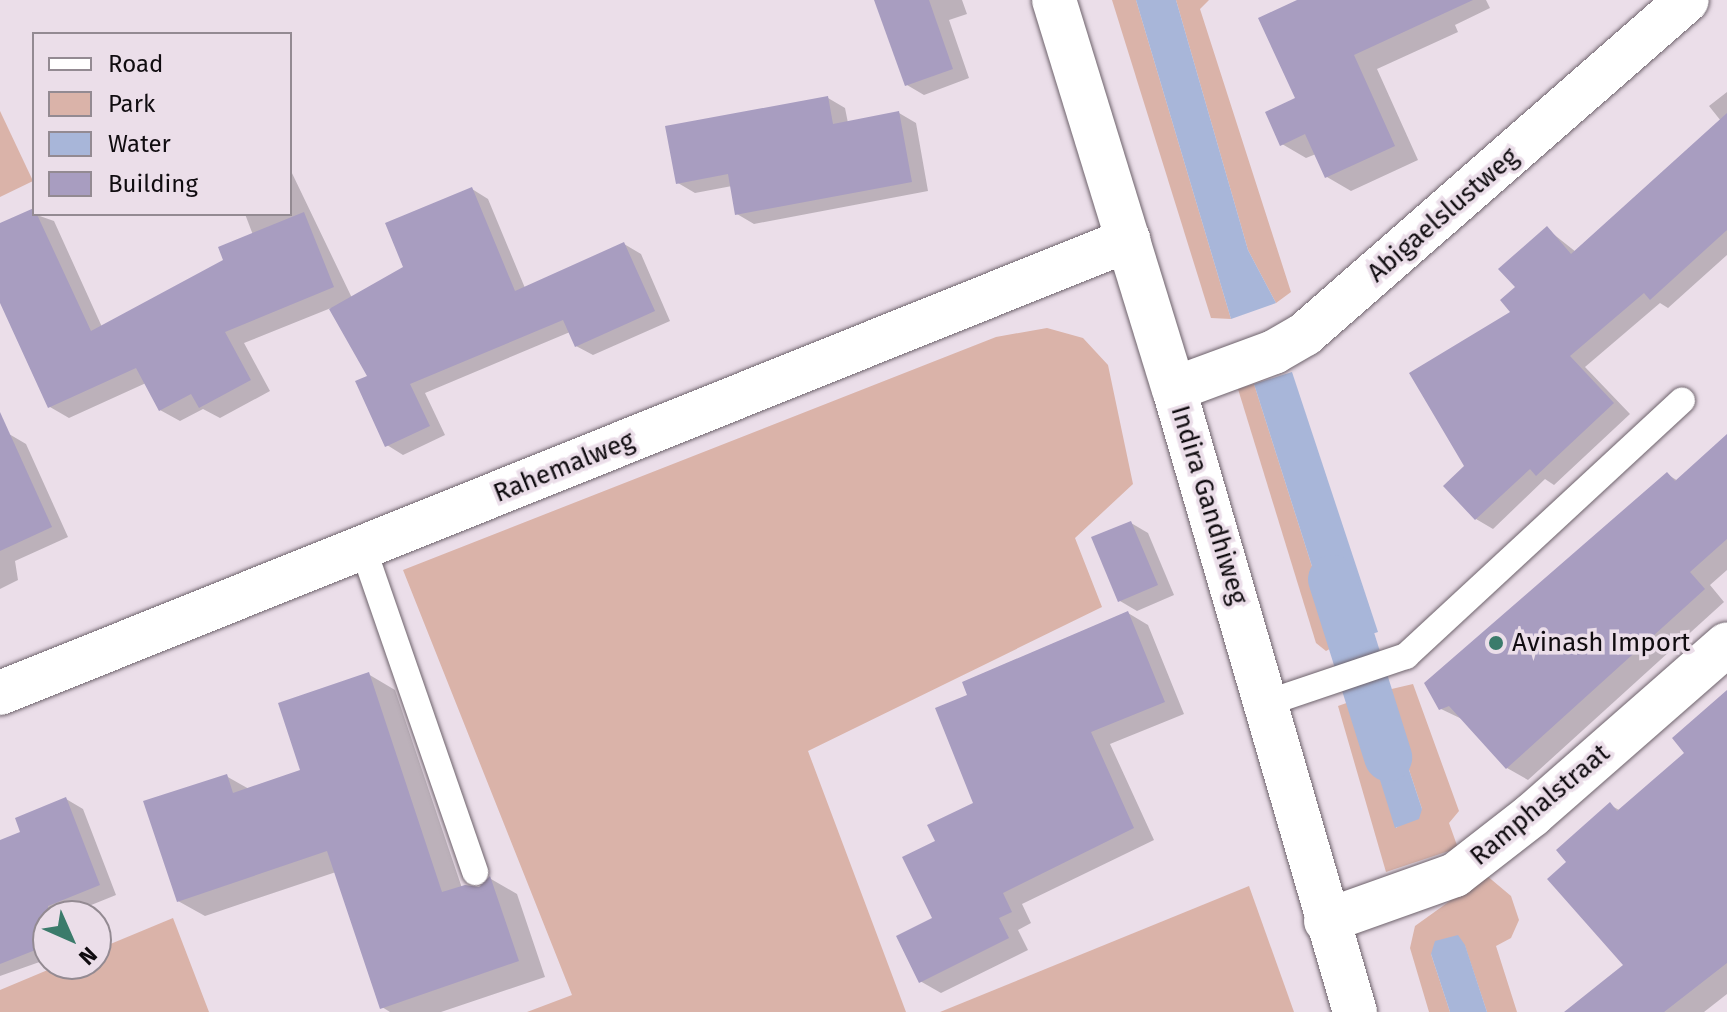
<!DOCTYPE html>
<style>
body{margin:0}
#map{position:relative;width:1727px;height:1012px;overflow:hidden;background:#ebdee9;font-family:"Fira Sans",sans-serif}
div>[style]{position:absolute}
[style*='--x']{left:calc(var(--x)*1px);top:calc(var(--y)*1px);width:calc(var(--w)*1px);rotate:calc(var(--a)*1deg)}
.green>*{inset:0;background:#dab3a9}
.water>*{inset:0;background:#a8b6d9}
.shadow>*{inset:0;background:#0003}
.canal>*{height:48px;margin:-24px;padding:0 24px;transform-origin:24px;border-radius:24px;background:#a8b6d9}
.building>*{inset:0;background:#a89dc0}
.roads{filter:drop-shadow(0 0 2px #6e636c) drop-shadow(0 0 2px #6e636c)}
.lane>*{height:26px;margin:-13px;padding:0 13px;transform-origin:13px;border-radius:13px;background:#fff}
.street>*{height:44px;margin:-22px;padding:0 22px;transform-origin:22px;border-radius:22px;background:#fff}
.secondary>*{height:44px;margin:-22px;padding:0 22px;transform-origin:22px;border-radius:22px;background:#fff}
.primary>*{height:44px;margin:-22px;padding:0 22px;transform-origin:22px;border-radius:22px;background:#fff}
.dots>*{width:22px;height:22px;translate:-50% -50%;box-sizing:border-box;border:4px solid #ebdee9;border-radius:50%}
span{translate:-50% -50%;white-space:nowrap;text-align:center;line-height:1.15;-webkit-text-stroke:7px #ebdee9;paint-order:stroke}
.street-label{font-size:26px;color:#100c10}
.poi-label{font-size:26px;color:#100c10}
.left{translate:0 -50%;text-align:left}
.legend{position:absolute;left:32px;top:32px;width:260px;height:184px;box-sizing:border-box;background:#ebdee9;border:2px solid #938a92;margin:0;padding:10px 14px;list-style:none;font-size:24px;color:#100c10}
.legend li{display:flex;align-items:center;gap:16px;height:40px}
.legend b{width:40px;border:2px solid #938a92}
.north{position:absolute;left:32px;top:900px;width:80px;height:80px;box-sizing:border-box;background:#ebdee9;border:2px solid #938a92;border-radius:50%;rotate:135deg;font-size:22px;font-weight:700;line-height:32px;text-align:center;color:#100c10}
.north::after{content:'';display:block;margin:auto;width:28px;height:36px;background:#3b7b6b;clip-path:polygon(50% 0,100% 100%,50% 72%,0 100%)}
</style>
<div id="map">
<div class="green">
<i style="clip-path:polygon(1112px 0,1136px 0,1231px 319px,1211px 318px)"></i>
<i style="clip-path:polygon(1176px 0,1209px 0,1200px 9px,1291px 292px,1276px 303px,1248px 250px)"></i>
<i style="clip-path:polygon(0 111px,33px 181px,0 197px)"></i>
<i style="clip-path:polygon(1047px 328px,1083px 338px,1108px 365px,1133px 484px,1075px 538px,1102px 607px,808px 751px,906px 1012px,527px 1012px,572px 995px,403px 570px,996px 337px)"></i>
<i style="clip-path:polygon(1254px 384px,1337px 645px,1326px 651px,1316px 643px,1238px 389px)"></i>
<i style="clip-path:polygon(1413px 684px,1459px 811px,1449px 823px,1458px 848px,1386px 872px,1338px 706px,1355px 700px,1396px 828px,1422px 809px,1383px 691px)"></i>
<i style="clip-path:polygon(1486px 875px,1511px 896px,1519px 920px,1511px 938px,1496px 946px,1517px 1012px,1487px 1012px,1465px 946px,1431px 954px,1450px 1012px,1429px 1012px,1410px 948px,1415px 926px)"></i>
<i style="clip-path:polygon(1249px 886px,1294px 1012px,940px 1012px)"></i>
<i style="clip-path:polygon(173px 918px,209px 1012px,0 1012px,0 990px,62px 964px,96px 964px,96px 950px)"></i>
</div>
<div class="water">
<i style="clip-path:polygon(1136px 0,1176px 0,1248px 250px,1276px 303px,1231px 319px)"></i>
<i style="clip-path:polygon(1292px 372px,1378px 632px,1337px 645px,1254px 384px)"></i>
<i style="clip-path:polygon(1383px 691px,1422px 809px,1419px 819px,1395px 828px,1355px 700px)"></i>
<i style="clip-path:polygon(1458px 935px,1465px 945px,1487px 1012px,1450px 1012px,1431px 954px,1435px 941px)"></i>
</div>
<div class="shadow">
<i style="clip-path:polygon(876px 0,962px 0,967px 14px,949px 20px,969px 78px,924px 95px,907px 85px)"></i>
<i style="clip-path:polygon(1302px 0,1486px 0,1490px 8px,1455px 25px,1458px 32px,1377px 69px,1418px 160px,1351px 191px,1327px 177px,1316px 154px,1306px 158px,1282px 144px,1298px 99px)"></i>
<i style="clip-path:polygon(1727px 92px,1727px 255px,1668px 308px,1660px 303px,1585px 367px,1630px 414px,1554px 485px,1545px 479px,1493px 529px,1476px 519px,1467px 466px,1517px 287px,1547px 229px,1576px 252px,1721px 121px,1709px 106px)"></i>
<i style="clip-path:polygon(828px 98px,845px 108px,848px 123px,899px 113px,916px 123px,928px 191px,754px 224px,737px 214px,732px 186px,695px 193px,678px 183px)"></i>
<i style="clip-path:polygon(290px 169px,352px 298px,405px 267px,472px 189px,488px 199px,525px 288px,624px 244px,641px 254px,670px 321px,593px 355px,576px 346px,570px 332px,425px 393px,445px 435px,403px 455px,387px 445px,370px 376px,331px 308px,244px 343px,270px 391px,220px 418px,203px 409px,180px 421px,160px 410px,146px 383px,69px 418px,50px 407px,0 298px,0 226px,34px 214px,54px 221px,102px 327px,226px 261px,253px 235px,245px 214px,290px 214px)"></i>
<i style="clip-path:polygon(9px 434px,26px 444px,68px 537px,15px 561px,18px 580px,0 589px,0 438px)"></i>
<i style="clip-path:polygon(1727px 448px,1727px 570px,1710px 585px,1724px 602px,1528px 780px,1507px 768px,1464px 720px,1441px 709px,1667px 474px,1678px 481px)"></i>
<i style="clip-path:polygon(1131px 523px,1148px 533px,1174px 595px,1137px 611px,1120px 601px)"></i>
<i style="clip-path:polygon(1128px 613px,1148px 625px,1184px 714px,1110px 744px,1154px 840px,1022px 904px,1031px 923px,1018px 930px,1028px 950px,941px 993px,920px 981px,935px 918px,975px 804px,970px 696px)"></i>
<i style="clip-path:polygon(368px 674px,395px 690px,462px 888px,480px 889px,491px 879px,517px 894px,545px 977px,441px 1012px,390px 1012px,382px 1007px,336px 872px,205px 916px,178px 901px,226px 776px,249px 789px,303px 771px)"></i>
<i style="clip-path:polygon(1727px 691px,1727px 994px,1704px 1012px,1593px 1012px,1626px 965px,1569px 862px,1610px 805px,1621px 811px,1687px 753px)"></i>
<i style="clip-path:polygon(66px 799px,83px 809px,116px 895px,64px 916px,48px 916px,48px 959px,0 976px,0 842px,23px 834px)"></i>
</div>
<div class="canal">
<i style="--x:1332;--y:579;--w:187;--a:72.5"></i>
</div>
<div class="building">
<i style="clip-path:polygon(874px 0,929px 0,953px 69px,905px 86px)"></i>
<i style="clip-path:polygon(1297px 0,1473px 0,1354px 55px,1395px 146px,1325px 178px,1305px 134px,1280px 146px,1265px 112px,1295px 98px,1258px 18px)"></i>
<i style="clip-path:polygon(828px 96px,833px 124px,899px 111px,912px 182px,735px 215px,728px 174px,676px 184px,665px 126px)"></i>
<i style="clip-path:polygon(1727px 113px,1727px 230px,1650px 300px,1644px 293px,1570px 356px,1614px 403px,1536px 476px,1530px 469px,1475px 520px,1443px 486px,1464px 466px,1409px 373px,1510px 312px,1500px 300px,1515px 287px,1498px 269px,1547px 226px,1571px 254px)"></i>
<i style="clip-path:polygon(472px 187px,515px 291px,624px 242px,655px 311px,575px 347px,563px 320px,410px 384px,430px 426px,385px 447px,355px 381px,367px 376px,329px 309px,403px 267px,385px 223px)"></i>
<i style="clip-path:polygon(34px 208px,91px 331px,223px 260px,218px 247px,304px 212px,334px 287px,225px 332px,251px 380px,199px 408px,191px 394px,159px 411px,136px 368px,48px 408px,0 303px,0 223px)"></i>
<i style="clip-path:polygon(0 412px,52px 527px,0 551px)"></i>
<i style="clip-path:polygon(1727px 434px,1727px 539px,1690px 572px,1705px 589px,1506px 769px,1449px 706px,1439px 710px,1424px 683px,1667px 472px,1675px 481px)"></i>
<i style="clip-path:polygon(1131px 521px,1158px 585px,1118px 602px,1091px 537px)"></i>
<i style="clip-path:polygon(1128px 611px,1165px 702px,1091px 732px,1134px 828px,1003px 893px,1012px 912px,999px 918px,1009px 938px,919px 983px,896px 936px,932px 918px,902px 857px,935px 841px,927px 825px,973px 803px,935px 708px,967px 695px,962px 682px)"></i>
<i style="clip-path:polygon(369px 672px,442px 892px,465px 885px,479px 887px,490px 876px,519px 961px,380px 1009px,327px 851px,177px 902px,143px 801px,227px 774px,233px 793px,300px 770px,278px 703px)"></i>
<i style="clip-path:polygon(1727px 690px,1727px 963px,1664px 1012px,1564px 1012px,1623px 965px,1547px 879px,1566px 862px,1556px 850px,1610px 802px,1617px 811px,1684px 753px,1672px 738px)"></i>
<i style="clip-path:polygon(66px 797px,100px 885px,48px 906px,48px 945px,0 964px,0 840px,20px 832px,15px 818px)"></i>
</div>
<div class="roads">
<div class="lane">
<i style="--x:363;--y:548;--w:343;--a:70.9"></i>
<i style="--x:1267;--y:703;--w:147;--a:-18.7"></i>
<i style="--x:1406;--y:656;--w:376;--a:-42.8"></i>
</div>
<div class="street">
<i style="--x:1174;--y:389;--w:107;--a:-20.3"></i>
<i style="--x:1274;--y:352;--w:36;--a:-30"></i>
<i style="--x:1305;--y:334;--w:507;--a:-41.16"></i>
<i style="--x:1326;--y:921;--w:137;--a:-19.6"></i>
<i style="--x:1455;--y:875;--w:98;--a:-37.9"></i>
<i style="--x:1532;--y:815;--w:259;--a:-41.2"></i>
</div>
<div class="secondary">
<i style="--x:0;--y:693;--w:1216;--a:-21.88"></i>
</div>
<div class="primary">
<i style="--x:1054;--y:0;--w:407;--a:72.9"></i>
<i style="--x:1174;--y:389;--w:649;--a:73.8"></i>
</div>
</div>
<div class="dots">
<i style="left:1496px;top:643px;background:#3b7b6b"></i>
</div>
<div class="street-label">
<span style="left:1443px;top:215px;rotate:-41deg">Abigaelslustweg</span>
<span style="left:564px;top:467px;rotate:-22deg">Rahemalweg</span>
<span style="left:1209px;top:505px;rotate:73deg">Indira Gandhiweg</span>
<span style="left:1540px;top:805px;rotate:-40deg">Ramphalstraat</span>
</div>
<div class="poi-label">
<span class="left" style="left:1512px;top:643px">Avinash Import</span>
</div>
<ul class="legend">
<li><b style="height:10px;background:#fff"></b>Road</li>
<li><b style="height:22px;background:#dab3a9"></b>Park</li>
<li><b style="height:22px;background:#a8b6d9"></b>Water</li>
<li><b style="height:22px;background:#a89dc0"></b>Building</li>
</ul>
<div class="north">N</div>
</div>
